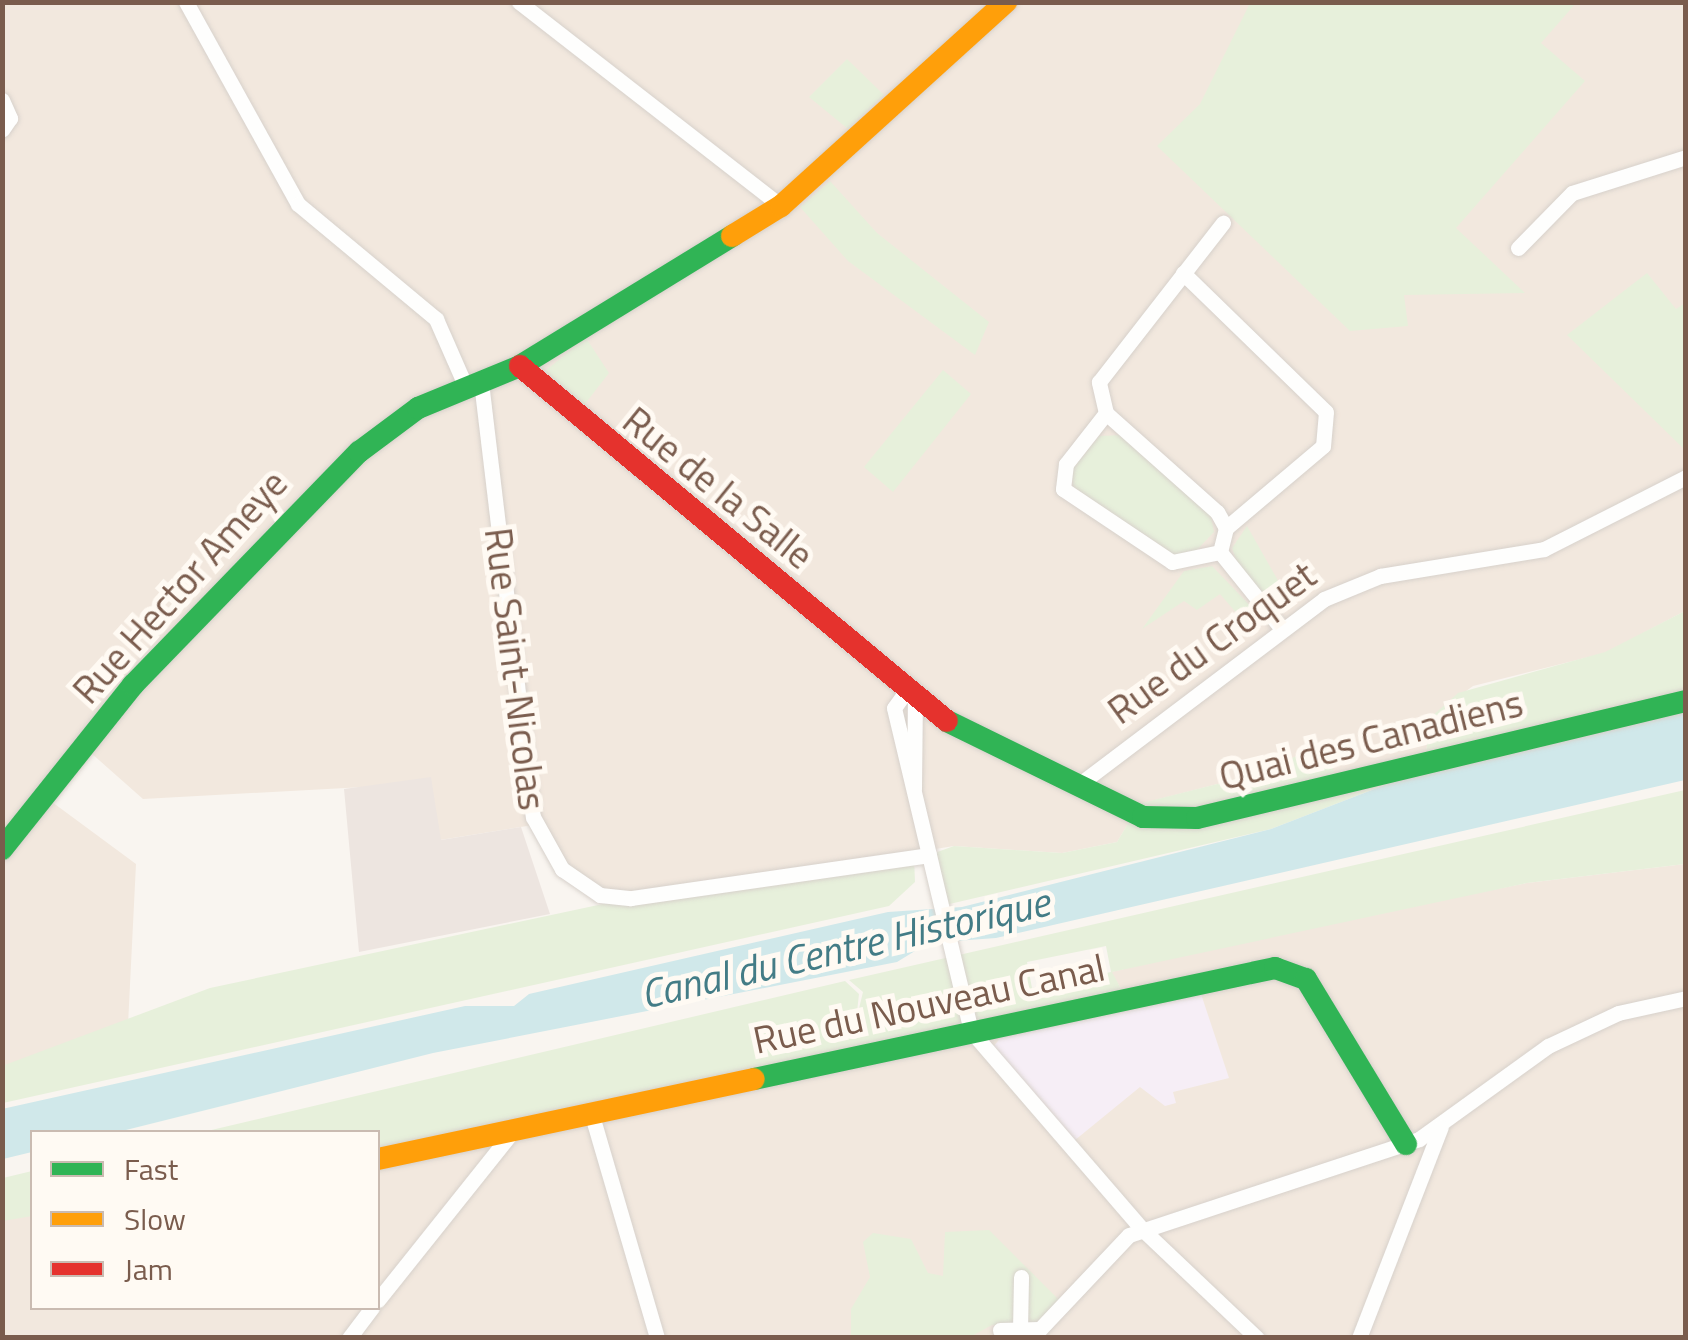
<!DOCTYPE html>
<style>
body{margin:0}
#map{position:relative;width:1688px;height:1340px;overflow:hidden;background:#f9f5f0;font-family:"Titillium Web",sans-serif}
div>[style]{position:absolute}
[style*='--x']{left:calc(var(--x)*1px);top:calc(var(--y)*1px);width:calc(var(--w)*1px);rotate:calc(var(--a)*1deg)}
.residential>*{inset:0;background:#f2e8de}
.industrial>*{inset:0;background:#ede5e0}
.education>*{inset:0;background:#f6eef6}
.green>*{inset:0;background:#e7f0db}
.water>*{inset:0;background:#d0e8ea}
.roads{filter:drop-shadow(0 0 2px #d7d1cb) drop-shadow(0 0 2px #d7d1cb)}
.street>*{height:15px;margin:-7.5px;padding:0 7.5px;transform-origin:7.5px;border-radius:7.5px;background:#fefefd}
.fast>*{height:22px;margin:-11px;padding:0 11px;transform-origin:11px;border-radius:11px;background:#30b455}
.slow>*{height:22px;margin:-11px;padding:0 11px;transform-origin:11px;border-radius:11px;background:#ff9f0a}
.jam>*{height:22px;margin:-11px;padding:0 11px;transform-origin:11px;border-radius:11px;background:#e5322d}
span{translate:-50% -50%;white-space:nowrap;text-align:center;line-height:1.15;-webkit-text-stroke:10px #fffaf3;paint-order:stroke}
.street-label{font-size:38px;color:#7a5c4d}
.water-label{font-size:40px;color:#437c86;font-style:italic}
.frame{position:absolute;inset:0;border:5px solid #7a5c4d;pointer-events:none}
.legend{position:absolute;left:30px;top:1130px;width:350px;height:180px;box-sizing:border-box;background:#fffaf3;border:2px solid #cabbb1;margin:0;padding:12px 18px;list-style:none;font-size:30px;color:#7a5c4d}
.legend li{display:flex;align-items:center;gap:20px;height:50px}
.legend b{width:50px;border:2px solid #cabbb1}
</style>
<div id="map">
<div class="residential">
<i style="clip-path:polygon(2px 3px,1685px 3px,1685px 611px,1605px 653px,1473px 686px,1431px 717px,1425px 760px,1339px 784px,1322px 746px,1249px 776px,1124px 808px,1134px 814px,1117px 842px,1062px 853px,954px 846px,631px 898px,591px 891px,533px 825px,440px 840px,364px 787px,143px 799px,91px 753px,52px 802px,136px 864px,128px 1025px,3px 1066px)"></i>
<i style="clip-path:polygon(1685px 864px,1685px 1337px,3px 1337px,2px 1220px,32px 1215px,32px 1308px,378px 1308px,378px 1159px,1126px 997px,1111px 972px,1299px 928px,1527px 883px)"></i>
</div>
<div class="industrial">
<i style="clip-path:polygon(431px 777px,441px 840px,521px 827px,550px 914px,359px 952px,344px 789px)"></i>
</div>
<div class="education">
<i style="clip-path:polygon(1197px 982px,1229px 1078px,1173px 1092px,1176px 1103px,1165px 1106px,1140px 1087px,1069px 1145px,989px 1052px,1010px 1026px)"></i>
</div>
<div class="green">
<i style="clip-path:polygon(1250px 3px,1576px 3px,1541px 43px,1585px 81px,1456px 228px,1525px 293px,1404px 295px,1408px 326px,1350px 331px,1157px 146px,1200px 104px)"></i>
<i style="clip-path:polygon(847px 59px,884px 95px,848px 129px,809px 97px)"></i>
<i style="clip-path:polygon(830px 181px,877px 233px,989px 322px,975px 355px,848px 261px,800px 207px)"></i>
<i style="clip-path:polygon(1647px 273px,1676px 309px,1685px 303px,1685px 450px,1567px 335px)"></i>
<i style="clip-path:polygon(586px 338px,609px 373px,581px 409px,545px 371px)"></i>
<i style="clip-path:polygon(943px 370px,971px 394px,893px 492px,864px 467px)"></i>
<i style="clip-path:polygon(1122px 435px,1211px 516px,1214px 532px,1193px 554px,1176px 556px,1073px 487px,1071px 471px,1099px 436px)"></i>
<i style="clip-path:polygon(1247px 526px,1292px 605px,1277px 614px,1237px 563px,1232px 548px)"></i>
<i style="clip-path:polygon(1212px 566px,1265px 621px,1252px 631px,1220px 594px,1197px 610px,1184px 601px,1142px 629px,1184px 571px)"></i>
<i style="clip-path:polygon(1685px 611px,1685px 701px,1421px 771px,1271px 829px,941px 906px,929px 855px,954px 846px,1062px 853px,1117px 842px,1133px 815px,1122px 808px,1249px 776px,1323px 745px,1339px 784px,1425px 759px,1431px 717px,1458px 693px,1605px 652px)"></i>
<i style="clip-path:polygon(evenodd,1685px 790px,1685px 864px,1527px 883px,1112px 972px,1126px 998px,378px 1159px,378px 1132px,203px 1132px,845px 981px,859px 994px,856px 1021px,863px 992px,849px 980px,1685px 790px,1106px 946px,1111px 972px,1032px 988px,1027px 962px,1106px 946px)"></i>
<i style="clip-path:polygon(914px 858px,915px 882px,889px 906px,3px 1103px,2px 1066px,210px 988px,631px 898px)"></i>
<i style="clip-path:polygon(32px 1171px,32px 1216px,3px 1221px,3px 1178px)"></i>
<i style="clip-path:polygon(989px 1230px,1062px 1303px,1041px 1323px,992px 1325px,970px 1337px,851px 1338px,851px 1309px,870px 1277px,863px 1242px,873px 1233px,911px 1239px,928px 1273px,943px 1276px,945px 1232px)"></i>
</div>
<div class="water">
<i style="clip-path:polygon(1685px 711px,1685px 780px,996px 938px,928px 943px,897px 962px,433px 1053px,118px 1132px,32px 1132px,32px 1152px,3px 1159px,2px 1109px,465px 1006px,514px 1006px,529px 994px,888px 912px,962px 907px,1271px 829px,1421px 771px)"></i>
</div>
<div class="roads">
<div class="street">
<i style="--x:186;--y:2;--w:231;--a:61"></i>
<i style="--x:298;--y:204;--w:180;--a:39.8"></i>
<i style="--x:436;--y:319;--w:72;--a:66.3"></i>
<i style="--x:519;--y:2;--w:332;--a:37.9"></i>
<i style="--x:2;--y:100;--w:20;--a:66"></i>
<i style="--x:10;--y:118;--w:14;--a:124"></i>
<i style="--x:1518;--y:248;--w:77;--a:-45.5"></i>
<i style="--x:1572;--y:193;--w:120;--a:-17.5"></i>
<i style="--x:1183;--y:273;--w:199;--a:44.2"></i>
<i style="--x:1326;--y:412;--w:34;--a:95"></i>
<i style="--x:1323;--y:446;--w:127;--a:139.8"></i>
<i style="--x:481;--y:382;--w:438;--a:83.2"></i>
<i style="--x:533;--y:817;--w:60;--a:60.9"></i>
<i style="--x:562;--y:869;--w:46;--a:34.4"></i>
<i style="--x:600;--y:895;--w:31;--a:6"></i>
<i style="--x:631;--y:898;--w:301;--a:-8.2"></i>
<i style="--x:1106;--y:413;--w:65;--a:128.1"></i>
<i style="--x:1066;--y:464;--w:25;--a:97"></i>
<i style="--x:1063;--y:489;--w:131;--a:33.8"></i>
<i style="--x:1172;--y:562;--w:49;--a:-11.8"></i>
<i style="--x:1220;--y:552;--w:25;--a:-76"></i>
<i style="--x:1226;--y:528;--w:18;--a:-119"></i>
<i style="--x:1217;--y:512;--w:149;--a:-138.3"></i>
<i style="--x:1106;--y:413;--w:32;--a:-103"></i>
<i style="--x:1099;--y:382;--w:202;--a:-52.1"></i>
<i style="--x:1220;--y:552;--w:97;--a:51.2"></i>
<i style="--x:1077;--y:786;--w:310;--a:-37.1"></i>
<i style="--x:1324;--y:599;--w:61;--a:-22.3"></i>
<i style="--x:1380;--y:576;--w:166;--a:-9.3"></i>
<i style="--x:1544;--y:549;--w:159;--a:-26.9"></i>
<i style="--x:914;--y:789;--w:96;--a:-89.4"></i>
<i style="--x:915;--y:693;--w:9;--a:-159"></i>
<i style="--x:907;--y:690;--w:22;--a:126"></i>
<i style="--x:894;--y:708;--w:332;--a:76.6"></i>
<i style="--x:971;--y:1031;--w:262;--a:49.2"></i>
<i style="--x:1142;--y:1229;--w:158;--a:43.5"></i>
<i style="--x:591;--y:1112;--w:235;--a:73.7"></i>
<i style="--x:378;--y:1300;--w:216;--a:-51.4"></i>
<i style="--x:1000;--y:1330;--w:40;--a:-1.4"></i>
<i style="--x:1040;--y:1329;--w:129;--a:-46.6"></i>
<i style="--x:1129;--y:1235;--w:305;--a:-18.3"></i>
<i style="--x:1419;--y:1139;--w:159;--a:-35.8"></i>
<i style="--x:1548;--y:1046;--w:77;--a:-25.2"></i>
<i style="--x:1618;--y:1013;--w:70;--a:-12.4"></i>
<i style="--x:1020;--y:1330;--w:53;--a:-88.9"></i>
<i style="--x:349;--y:1338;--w:38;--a:-53"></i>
<i style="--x:1359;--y:1338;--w:226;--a:-68.8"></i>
</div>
<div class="fast">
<i style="--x:947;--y:721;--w:218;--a:26.1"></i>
<i style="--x:1143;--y:817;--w:54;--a:1.1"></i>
<i style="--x:1197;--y:818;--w:503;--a:-13.46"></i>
<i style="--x:2;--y:849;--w:210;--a:-51.4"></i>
<i style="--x:133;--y:685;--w:325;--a:-45.9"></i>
<i style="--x:359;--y:452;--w:74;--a:-36.7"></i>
<i style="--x:418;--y:408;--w:110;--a:-22.4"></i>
<i style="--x:520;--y:366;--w:249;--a:-31.5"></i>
<i style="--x:754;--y:1079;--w:533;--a:-12.03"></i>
<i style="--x:1275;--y:968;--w:33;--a:20"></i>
<i style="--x:1306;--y:979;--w:193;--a:58.8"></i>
</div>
<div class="slow">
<i style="--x:732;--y:236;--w:57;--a:-31.5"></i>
<i style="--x:781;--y:206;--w:304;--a:-42.2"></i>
<i style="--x:378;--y:1159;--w:384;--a:-12"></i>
</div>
<div class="jam">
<i style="--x:520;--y:366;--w:555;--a:39.74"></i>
</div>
</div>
<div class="street-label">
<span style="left:718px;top:488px;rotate:39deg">Rue de la Salle</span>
<span style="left:180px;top:587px;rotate:-48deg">Rue Hector Ameye</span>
<span style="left:1212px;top:643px;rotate:-36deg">Rue du Croquet</span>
<span style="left:515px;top:669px;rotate:83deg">Rue Saint-Nicolas</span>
<span style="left:1371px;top:740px;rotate:-14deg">Quai des Canadiens</span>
<span style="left:929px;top:1004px;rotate:-12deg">Rue du Nouveau Canal</span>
</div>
<div class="water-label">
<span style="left:845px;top:948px;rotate:-13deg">Canal du Centre Historique</span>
</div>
<div class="frame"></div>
<ul class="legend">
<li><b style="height:12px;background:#30b455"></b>Fast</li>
<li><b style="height:12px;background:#ff9f0a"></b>Slow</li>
<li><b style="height:12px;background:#e5322d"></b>Jam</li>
</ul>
</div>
